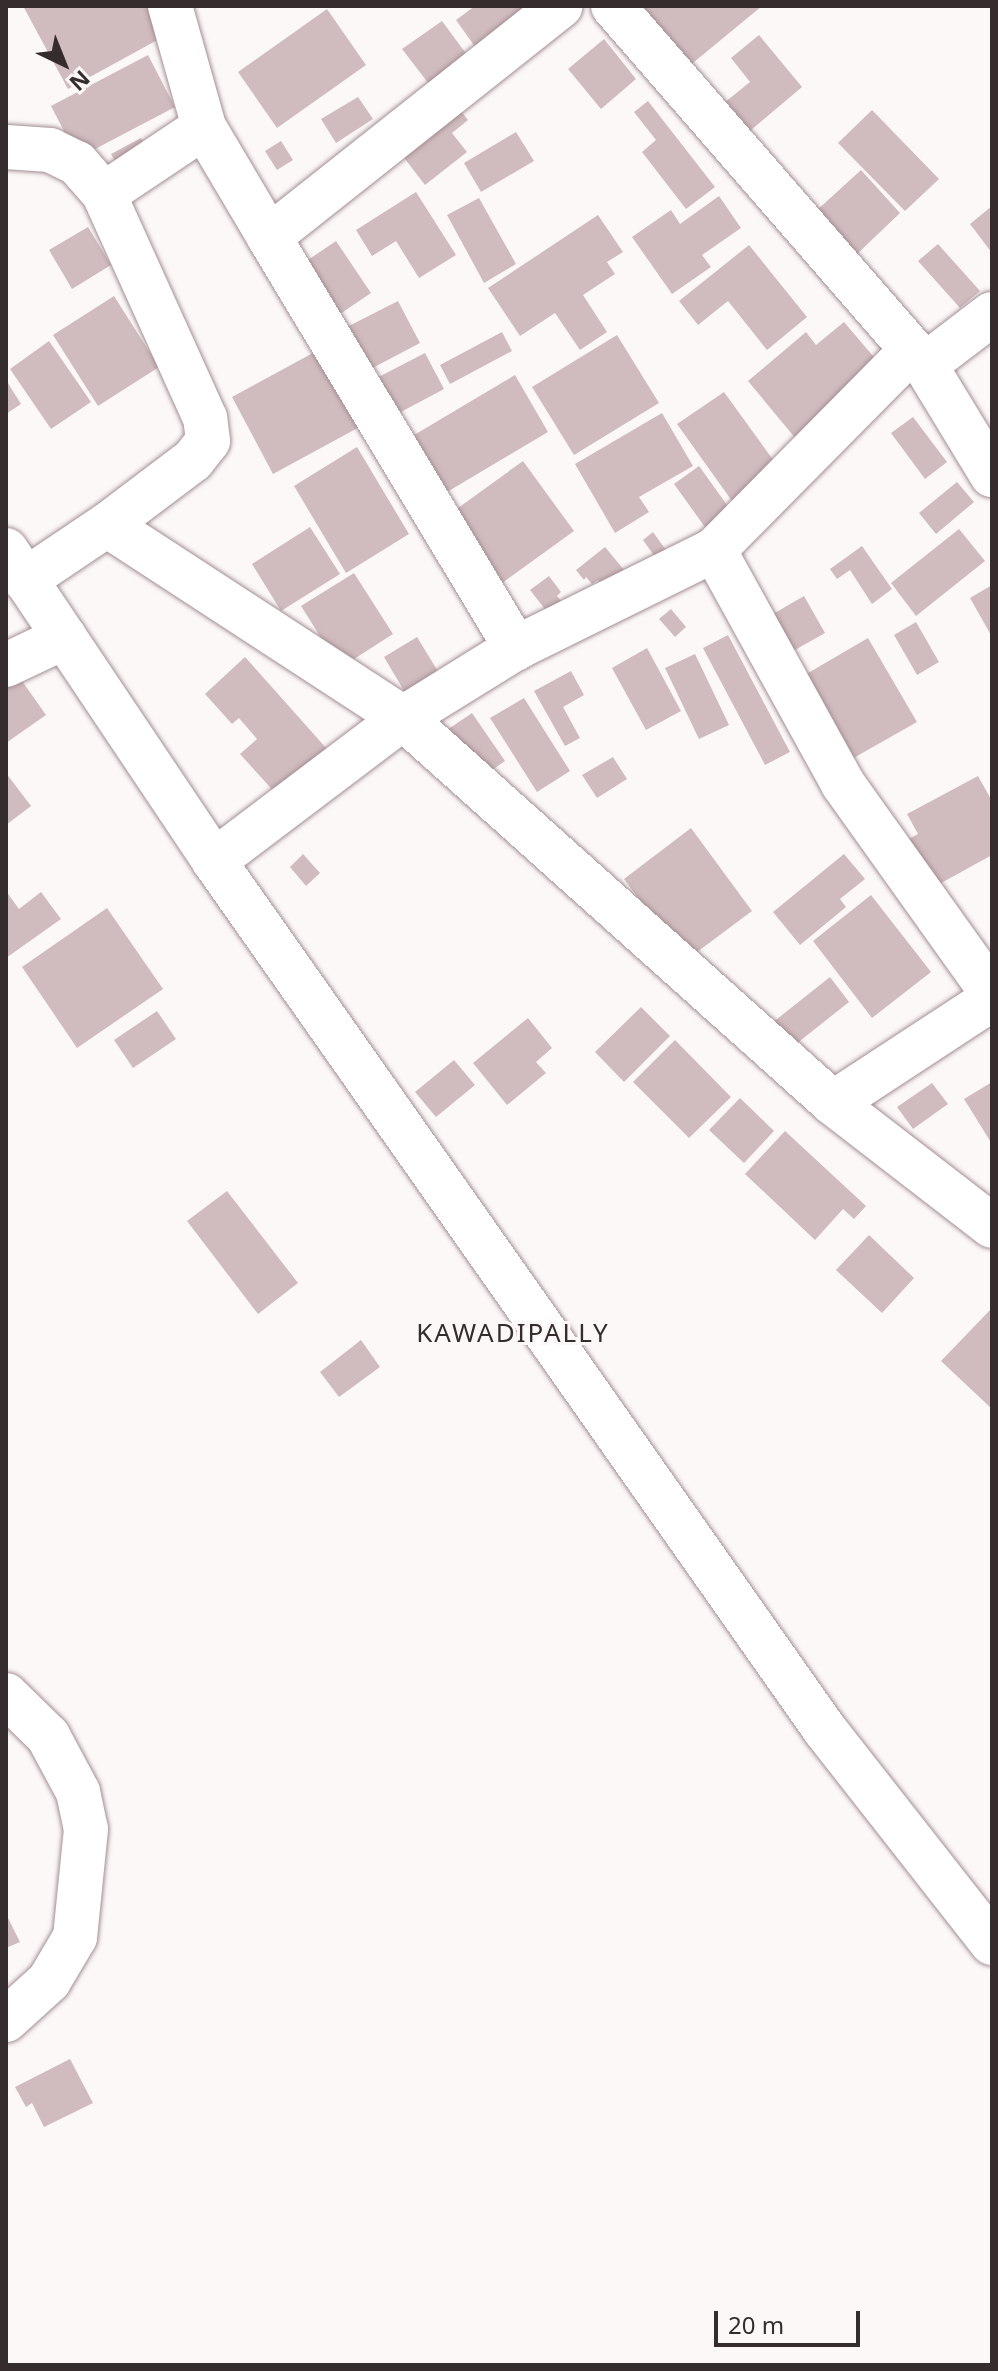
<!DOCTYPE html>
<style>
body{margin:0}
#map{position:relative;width:998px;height:2371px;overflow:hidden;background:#fcf8f8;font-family:"Noto Sans",sans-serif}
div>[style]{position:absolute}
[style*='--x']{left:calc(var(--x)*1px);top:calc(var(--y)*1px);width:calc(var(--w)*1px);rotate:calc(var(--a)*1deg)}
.building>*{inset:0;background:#d0bbbe}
.roads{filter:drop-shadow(0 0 2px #a38e92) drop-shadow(0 0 2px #a38e92)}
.minor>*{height:44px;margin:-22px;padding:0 22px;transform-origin:22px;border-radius:22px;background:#fff}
.secondary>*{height:44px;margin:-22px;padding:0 22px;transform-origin:22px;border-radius:22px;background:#fff}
span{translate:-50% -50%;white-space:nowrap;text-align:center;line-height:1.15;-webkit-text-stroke:6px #fcf8f8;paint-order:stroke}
.quarter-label{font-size:26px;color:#352c2e;letter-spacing:2px}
.frame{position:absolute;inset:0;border:8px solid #352c2e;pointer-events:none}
.north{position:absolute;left:24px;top:24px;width:80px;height:80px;-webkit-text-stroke:6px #fcf8f8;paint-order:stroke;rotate:137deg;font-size:22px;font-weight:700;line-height:32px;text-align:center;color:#352c2e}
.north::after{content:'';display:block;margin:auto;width:28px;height:36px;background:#352c2e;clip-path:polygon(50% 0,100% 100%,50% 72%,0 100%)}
.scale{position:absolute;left:714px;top:2311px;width:146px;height:36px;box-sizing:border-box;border:4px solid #352c2e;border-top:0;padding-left:10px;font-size:24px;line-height:28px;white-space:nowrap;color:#352c2e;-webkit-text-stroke:6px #fcf8f8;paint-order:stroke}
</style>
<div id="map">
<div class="building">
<i style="clip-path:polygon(23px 6px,158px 6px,172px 32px,68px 89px)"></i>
<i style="clip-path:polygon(475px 6px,521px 6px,533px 23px,483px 58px,456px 20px)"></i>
<i style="clip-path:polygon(638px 6px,762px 6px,688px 67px)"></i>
<i style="clip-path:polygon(327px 9px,366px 65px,277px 128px,238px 72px)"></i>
<i style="clip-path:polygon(442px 21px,470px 59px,432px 88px,402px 49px)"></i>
<i style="clip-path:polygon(759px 35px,802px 87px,744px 136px,719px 107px,750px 82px,731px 58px)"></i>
<i style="clip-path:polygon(604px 39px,636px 79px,601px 109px,568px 69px)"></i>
<i style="clip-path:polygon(148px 55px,175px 107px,78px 158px,51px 106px)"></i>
<i style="clip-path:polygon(358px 97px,373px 119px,336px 143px,321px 119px)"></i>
<i style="clip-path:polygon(453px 101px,468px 120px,452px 133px,467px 152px,425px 185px,395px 146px)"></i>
<i style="clip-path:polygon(648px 101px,715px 187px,686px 209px,642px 152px,656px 140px,634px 112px)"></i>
<i style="clip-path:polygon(872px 110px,939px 179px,905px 211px,838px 143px)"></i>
<i style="clip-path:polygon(516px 132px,534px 161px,481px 192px,464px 163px)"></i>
<i style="clip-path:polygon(141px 138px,150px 154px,115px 161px,111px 154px)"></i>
<i style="clip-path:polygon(281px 141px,293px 160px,277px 170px,265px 151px)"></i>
<i style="clip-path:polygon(861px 170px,900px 213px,855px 256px,815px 212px)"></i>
<i style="clip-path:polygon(416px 192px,456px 255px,419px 278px,396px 241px,372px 256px,356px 230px)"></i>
<i style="clip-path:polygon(719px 196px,741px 228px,702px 255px,711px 267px,672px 294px,632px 237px,671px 210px,680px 224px)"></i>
<i style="clip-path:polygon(479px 198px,516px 264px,484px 283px,447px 215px)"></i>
<i style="clip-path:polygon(992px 206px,992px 253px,970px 224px)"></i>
<i style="clip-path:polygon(598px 215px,623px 252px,607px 262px,615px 274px,583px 295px,607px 332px,580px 350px,555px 313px,520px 336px,488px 288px)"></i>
<i style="clip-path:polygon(88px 227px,111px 265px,72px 289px,49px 250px)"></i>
<i style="clip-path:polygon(336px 241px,371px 293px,337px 316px,302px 264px)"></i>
<i style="clip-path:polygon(938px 244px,980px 291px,960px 308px,918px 261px)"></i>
<i style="clip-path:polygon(749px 245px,807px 317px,767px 350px,728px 301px,698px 325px,679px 301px)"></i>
<i style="clip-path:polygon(114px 296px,159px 367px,98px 406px,53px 335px)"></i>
<i style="clip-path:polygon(398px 301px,420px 343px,363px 373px,341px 330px)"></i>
<i style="clip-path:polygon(844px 322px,879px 363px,801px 445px,748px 381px,806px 332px,816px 345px)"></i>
<i style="clip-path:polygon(502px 332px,512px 351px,450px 384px,440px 365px)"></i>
<i style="clip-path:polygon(617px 335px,659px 403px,574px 455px,532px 387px)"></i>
<i style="clip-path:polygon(49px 341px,91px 402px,51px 429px,10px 369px)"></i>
<i style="clip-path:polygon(324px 347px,365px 424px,273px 474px,232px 397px)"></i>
<i style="clip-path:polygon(425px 353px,444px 389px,384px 421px,365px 384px)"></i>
<i style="clip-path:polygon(515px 375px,548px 432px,437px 498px,404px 441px)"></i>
<i style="clip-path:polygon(6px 380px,21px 404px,6px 414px)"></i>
<i style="clip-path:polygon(724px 392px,779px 468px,732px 501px,677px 424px)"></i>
<i style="clip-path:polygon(662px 413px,693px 466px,639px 497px,649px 512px,615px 533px,575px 464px)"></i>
<i style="clip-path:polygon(913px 417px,947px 462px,925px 479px,891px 433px)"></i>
<i style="clip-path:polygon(357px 447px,409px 534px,346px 573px,294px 486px)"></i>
<i style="clip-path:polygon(523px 461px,574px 531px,498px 586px,447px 516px)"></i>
<i style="clip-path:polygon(699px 466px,740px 523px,715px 541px,674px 484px)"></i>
<i style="clip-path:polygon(957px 482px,974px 502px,936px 534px,919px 513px)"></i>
<i style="clip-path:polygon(310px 527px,340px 574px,281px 611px,252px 564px)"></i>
<i style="clip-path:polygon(959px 529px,985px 561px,916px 616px,891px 583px)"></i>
<i style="clip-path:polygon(653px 532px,673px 560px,662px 567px,643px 540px)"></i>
<i style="clip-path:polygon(862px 546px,892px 589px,872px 604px,850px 570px,837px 579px,830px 569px)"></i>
<i style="clip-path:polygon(605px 547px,625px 571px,604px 588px,598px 580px,592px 584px,586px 577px,584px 580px,576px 570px)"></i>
<i style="clip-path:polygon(354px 573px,393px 634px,340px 668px,301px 606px)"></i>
<i style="clip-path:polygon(549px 576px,561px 592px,557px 596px,569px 611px,555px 622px,530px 590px)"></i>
<i style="clip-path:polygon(992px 585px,992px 637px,970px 598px)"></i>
<i style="clip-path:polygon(804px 596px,825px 633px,793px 651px,773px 614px)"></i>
<i style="clip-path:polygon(671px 609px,686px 627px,675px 637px,659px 619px)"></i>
<i style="clip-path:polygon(916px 622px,939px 662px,917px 675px,894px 635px)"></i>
<i style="clip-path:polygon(728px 635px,790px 752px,765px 765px,703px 648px)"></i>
<i style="clip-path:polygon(417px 637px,439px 673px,406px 694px,384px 657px)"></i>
<i style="clip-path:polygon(868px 638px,917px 722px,850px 760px,803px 676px)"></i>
<i style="clip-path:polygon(647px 648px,681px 711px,646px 730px,612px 668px)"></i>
<i style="clip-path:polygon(695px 654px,729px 725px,699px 739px,665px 668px)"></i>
<i style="clip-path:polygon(245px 657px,327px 749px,277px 795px,240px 754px,257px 739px,239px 718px,232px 724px,205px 694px)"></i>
<i style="clip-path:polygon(571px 671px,584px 695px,563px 707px,580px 738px,565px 746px,534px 691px)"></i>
<i style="clip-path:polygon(20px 678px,46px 715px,6px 743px,6px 688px)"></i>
<i style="clip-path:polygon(524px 698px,570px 771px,537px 792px,490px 718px)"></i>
<i style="clip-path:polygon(472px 713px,505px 761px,480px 778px,447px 730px)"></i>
<i style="clip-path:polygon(613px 757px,627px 779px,597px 798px,582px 775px)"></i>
<i style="clip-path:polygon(6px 773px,31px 806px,6px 825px)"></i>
<i style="clip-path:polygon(978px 776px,992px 801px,992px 855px,923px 893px,898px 845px,918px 834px,907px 814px)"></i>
<i style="clip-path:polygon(691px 828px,752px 911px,685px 961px,624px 879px)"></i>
<i style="clip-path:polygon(303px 854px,320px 873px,306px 886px,290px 867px)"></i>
<i style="clip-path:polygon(844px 854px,865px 879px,840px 899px,846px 907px,800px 945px,773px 912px)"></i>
<i style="clip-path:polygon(6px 891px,19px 909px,41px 892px,61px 919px,6px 958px)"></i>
<i style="clip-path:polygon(871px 895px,931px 972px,872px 1018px,813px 941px)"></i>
<i style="clip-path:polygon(107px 908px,163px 989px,77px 1048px,22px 967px)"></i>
<i style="clip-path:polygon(830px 977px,849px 1002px,791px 1048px,772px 1023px)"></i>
<i style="clip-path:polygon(641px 1007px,670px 1036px,624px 1082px,595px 1052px)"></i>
<i style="clip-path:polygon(157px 1011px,176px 1039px,133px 1068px,114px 1040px)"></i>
<i style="clip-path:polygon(528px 1018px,552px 1048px,536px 1062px,546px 1073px,507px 1105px,473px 1063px)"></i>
<i style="clip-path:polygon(675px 1040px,731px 1097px,689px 1138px,633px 1082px)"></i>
<i style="clip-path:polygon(454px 1060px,475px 1085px,436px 1117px,415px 1092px)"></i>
<i style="clip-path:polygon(992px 1082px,992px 1144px,964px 1099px)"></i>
<i style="clip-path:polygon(932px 1083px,948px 1104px,913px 1129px,897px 1107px)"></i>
<i style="clip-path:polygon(740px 1098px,774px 1131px,744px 1163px,709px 1130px)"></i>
<i style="clip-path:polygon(785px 1131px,866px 1206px,854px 1219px,843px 1209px,815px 1240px,745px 1174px)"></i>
<i style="clip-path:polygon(227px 1191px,298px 1283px,258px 1314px,187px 1221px)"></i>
<i style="clip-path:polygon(869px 1235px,914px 1278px,882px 1313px,836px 1270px)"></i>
<i style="clip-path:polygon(992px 1308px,992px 1409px,941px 1361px)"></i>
<i style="clip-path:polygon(361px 1340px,380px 1367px,339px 1397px,320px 1372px)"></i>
<i style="clip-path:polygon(6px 1914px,20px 1942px,6px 1948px)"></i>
<i style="clip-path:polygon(70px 2059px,93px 2103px,44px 2127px,32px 2103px,26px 2107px,15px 2087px)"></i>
</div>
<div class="roads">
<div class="minor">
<i style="--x:170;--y:6;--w:126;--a:74.3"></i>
<i style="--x:204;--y:127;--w:128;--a:59.4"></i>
<i style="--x:269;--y:237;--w:372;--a:-38.4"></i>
<i style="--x:613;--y:6;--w:476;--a:49"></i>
<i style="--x:925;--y:365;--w:129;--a:58.7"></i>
<i style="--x:6;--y:147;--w:44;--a:3.9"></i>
<i style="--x:50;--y:150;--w:30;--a:26"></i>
<i style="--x:77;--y:163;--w:41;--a:48.9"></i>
<i style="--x:104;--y:194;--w:120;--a:-33.8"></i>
<i style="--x:269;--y:237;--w:480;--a:59"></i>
<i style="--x:925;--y:365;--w:84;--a:-37.3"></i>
<i style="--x:107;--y:525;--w:353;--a:33.1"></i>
<i style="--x:403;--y:718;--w:577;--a:41.84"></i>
<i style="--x:833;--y:1103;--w:201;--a:37.7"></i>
<i style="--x:714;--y:550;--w:267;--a:61.1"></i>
<i style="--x:843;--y:784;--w:257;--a:54.5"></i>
<i style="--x:25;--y:580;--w:99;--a:-33.9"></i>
<i style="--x:107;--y:525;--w:108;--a:-37.1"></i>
<i style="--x:193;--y:460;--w:24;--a:-52"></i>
<i style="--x:208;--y:441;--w:23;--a:-97"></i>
<i style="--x:205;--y:418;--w:246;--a:-114.3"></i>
<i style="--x:6;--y:665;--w:65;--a:-25.4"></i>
<i style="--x:214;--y:861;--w:237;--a:-37.1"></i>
<i style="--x:403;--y:718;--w:133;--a:-31.8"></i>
<i style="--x:516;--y:648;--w:221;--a:-26.3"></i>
<i style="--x:714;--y:550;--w:280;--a:-45.3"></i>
<i style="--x:833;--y:1103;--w:190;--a:-33.2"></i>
<i style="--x:6;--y:1695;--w:59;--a:44.3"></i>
<i style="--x:48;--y:1736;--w:64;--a:61.8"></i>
<i style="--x:78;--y:1792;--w:38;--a:78"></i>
<i style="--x:86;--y:1829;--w:109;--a:95.8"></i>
<i style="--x:75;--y:1937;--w:51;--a:120.6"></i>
<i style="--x:49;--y:1981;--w:58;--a:137.8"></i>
</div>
<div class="secondary">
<i style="--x:6;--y:550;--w:374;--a:56.2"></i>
<i style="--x:214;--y:861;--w:1062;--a:54.89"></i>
<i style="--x:825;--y:1730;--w:271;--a:51.9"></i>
</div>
</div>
<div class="quarter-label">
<span style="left:513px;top:1333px">KAWADIPALLY</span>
</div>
<div class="frame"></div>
<div class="north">N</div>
<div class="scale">20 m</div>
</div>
